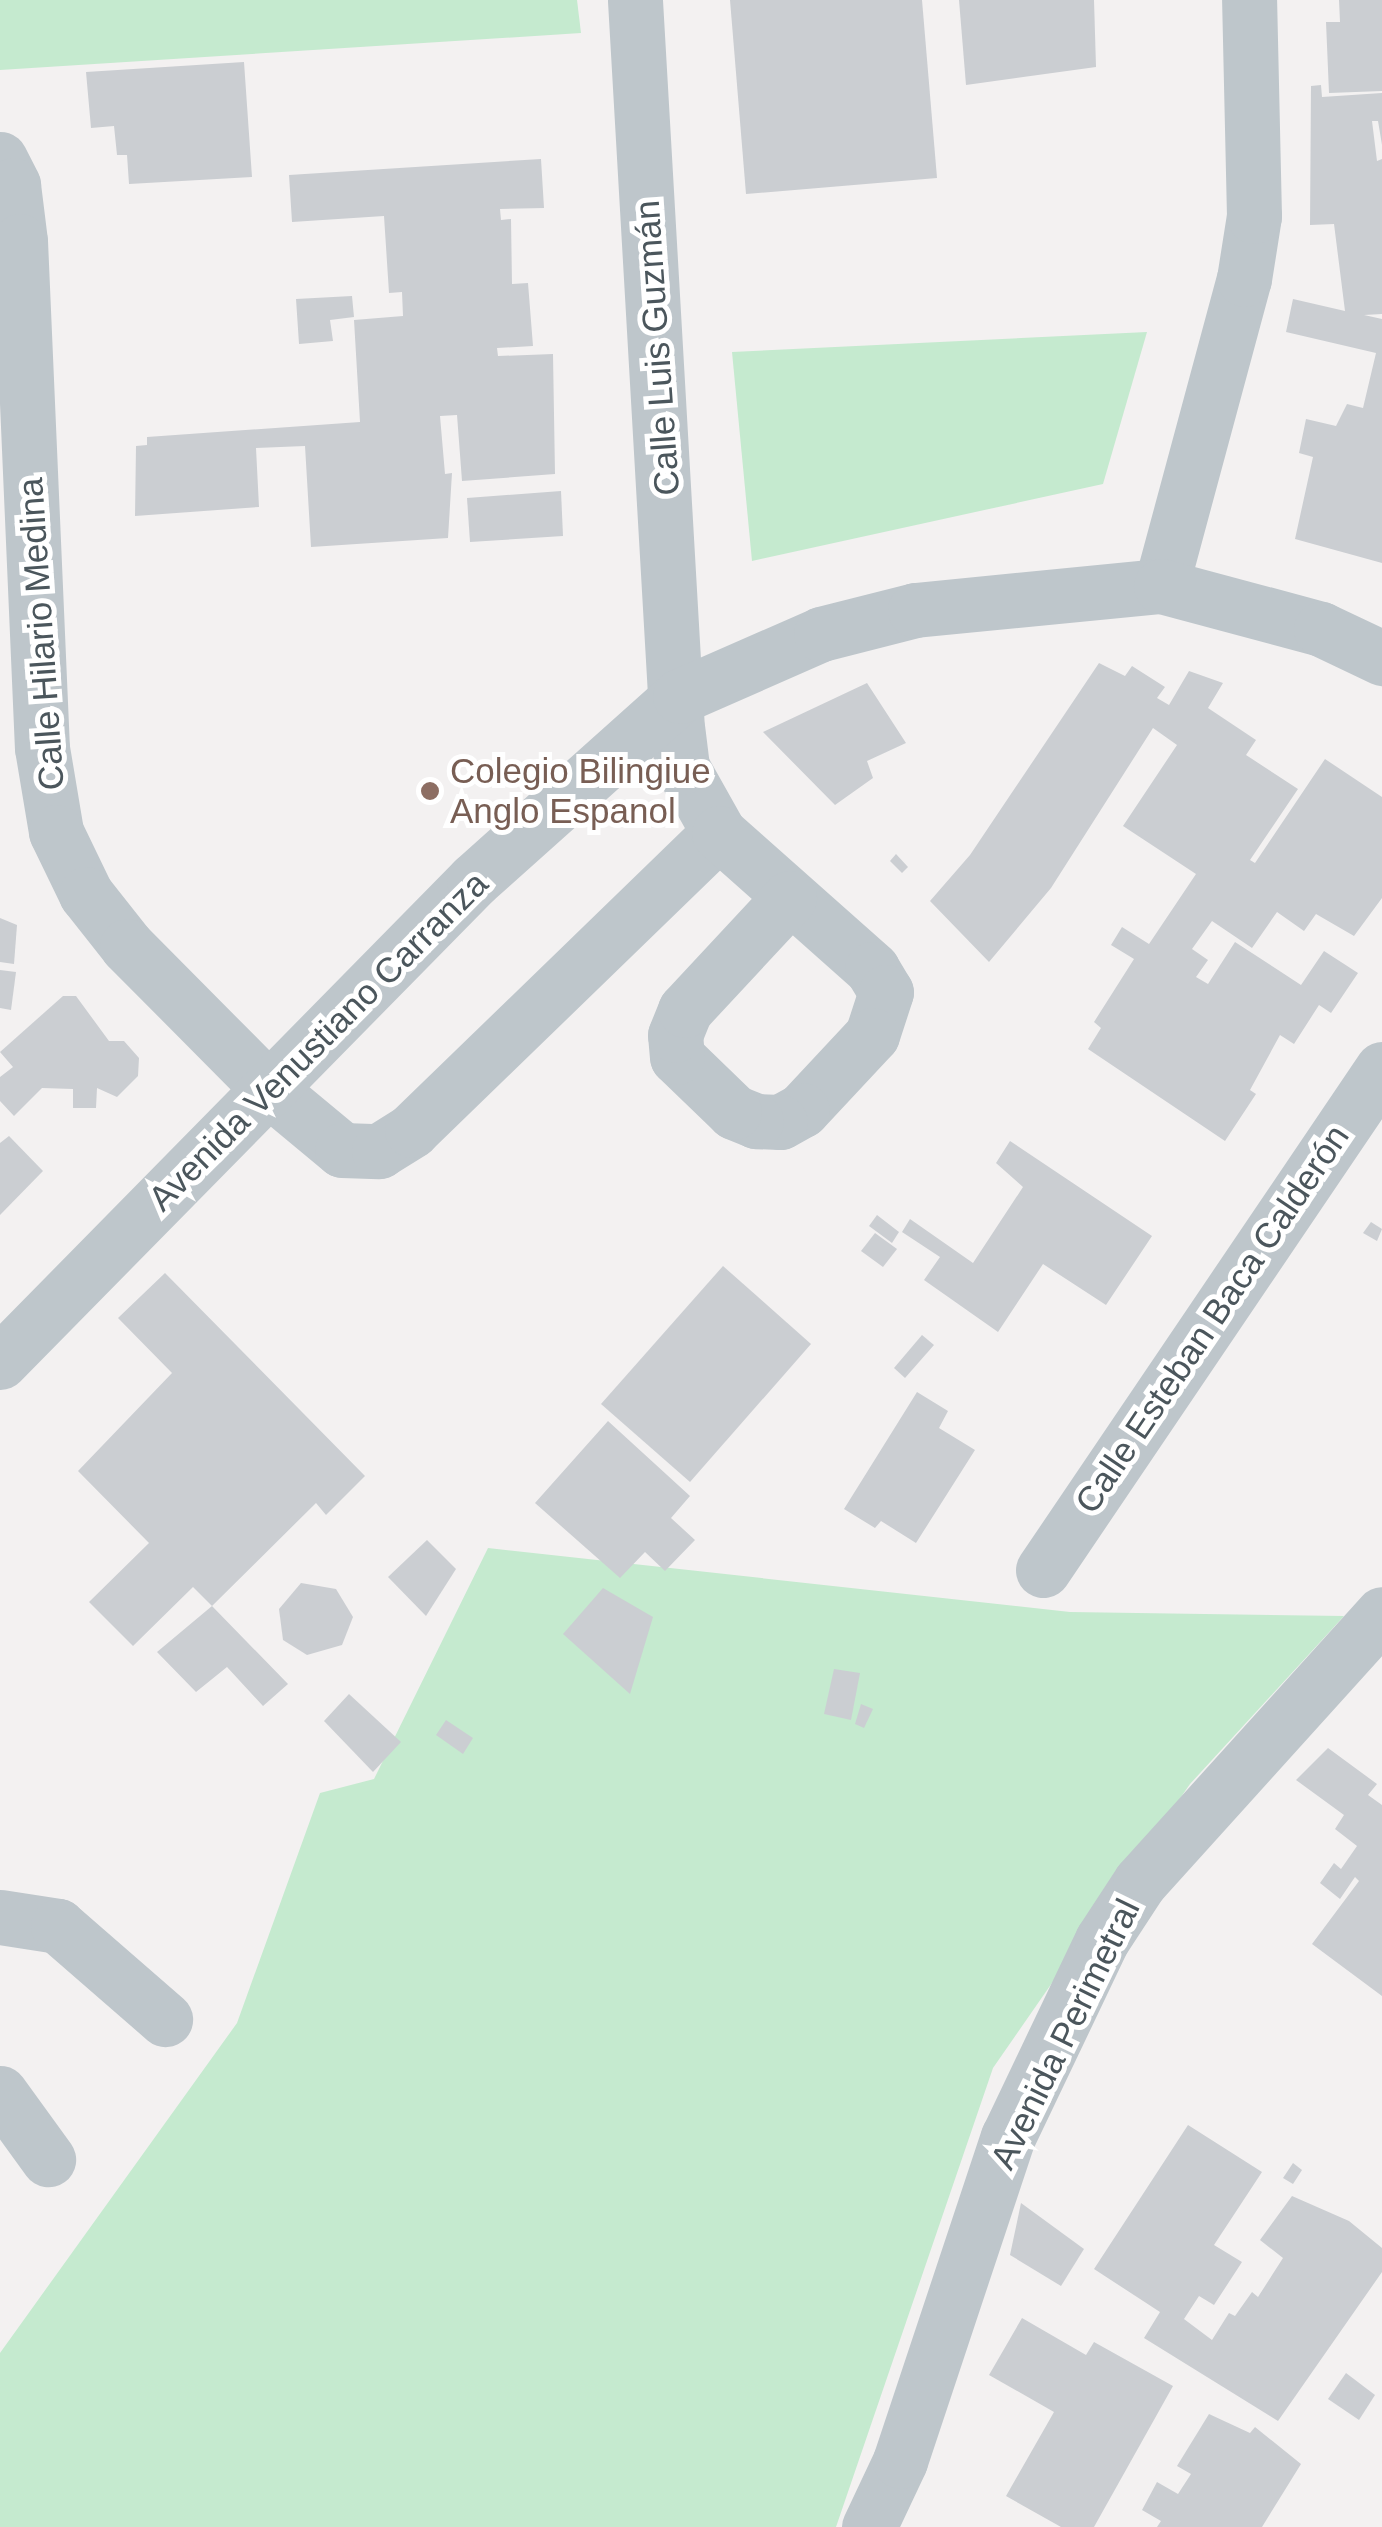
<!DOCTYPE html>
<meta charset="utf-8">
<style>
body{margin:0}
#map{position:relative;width:1382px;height:2527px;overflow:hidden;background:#f3f1f1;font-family:Helvetica,sans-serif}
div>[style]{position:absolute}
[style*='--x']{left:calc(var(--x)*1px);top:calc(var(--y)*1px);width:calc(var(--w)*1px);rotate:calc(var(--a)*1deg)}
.green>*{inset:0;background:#c5eacf}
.building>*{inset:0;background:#cbced2}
.minor>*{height:55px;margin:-27.5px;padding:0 27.5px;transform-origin:27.5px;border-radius:27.5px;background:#bec6cb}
.dots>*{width:28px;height:28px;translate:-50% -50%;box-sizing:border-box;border:5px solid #fff;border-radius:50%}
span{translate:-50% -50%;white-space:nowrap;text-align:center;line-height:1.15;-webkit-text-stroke:10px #fff;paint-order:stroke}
.street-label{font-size:35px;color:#4b565c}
.education-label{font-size:35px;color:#785e54}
.left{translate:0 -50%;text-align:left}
</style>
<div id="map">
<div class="green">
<i style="clip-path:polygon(0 0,577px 0,581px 33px,0 70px)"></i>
<i style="clip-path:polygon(1147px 332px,1103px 484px,752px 561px,732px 352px)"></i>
<i style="clip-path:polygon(488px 1548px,1070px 1612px,1344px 1616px,1190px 1784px,993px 2068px,836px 2527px,0 2527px,0 2353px,237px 2023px,320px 1793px,374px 1779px)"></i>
</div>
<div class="building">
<i style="clip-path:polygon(730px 0,922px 0,937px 178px,746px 194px)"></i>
<i style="clip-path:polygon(959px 0,1094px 0,1096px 67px,966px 85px)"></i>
<i style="clip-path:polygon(1339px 0,1382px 0,1382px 91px,1329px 93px,1326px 22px,1340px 22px)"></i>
<i style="clip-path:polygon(244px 62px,252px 177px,129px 184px,127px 155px,117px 155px,114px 126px,91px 128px,86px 72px)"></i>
<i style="clip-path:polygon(1321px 85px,1322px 97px,1382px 93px,1382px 145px,1378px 121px,1372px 121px,1377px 161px,1382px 159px,1382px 314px,1364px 315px,1382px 319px,1382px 563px,1295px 539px,1313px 457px,1299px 453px,1306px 419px,1336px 426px,1347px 404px,1363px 408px,1376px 353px,1286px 332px,1293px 299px,1345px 311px,1334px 224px,1310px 225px,1311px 86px)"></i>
<i style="clip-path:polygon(541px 159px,544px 208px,500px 209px,501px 220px,511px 219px,512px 284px,528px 283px,533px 346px,497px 348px,498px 356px,553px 354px,555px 474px,462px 481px,457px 415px,440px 416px,445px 474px,452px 473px,448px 538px,311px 547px,305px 446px,256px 448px,259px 507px,135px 516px,136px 446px,147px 445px,147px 437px,360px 422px,354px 320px,403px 316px,402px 292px,389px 293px,384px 216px,292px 222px,289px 175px)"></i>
<i style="clip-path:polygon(352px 296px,354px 317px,330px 320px,333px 341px,299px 344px,296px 299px)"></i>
<i style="clip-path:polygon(561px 491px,563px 536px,470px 542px,467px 498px)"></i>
<i style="clip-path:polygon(1099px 663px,1125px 676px,1132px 666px,1165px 687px,1157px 698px,1169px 705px,1189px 671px,1223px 683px,1208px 708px,1256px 740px,1246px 755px,1298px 789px,1250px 860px,1255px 863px,1325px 759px,1382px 797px,1382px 898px,1354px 936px,1316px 914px,1304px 931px,1277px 912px,1252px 948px,1212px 921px,1192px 949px,1208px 960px,1196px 977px,1208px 984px,1235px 942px,1301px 985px,1324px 951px,1358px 973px,1331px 1013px,1319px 1005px,1294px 1044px,1280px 1035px,1250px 1090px,1256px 1094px,1225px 1141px,1088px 1049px,1101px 1028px,1094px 1022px,1134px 959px,1111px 945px,1122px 927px,1149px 944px,1196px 874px,1123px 826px,1177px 745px,1153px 728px,1051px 888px,989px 962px,930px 901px,970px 855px)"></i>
<i style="clip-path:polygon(867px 683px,906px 743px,867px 761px,873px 778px,835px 805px,763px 732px)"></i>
<i style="clip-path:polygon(896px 854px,908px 867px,902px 873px,890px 861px)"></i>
<i style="clip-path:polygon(0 918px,17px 925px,14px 964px,0 962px)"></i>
<i style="clip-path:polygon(0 970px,16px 972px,11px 1010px,0 1008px)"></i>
<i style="clip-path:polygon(63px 996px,76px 996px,109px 1041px,124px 1041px,139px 1058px,138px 1076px,117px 1097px,97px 1088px,96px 1108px,73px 1108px,73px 1089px,42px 1088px,14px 1116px,0 1101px,0 1077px,13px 1067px,0 1052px)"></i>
<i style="clip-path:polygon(9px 1136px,43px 1171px,0 1215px,0 1143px)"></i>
<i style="clip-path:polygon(1010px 1141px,1152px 1236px,1106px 1305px,1043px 1264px,998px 1332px,924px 1280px,940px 1257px,902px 1232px,910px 1219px,973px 1263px,1023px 1187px,996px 1163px)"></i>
<i style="clip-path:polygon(877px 1215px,899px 1232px,892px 1243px,869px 1226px)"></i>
<i style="clip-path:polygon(1371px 1222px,1382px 1229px,1377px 1241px,1363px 1233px)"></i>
<i style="clip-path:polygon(875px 1233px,897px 1249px,883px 1267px,861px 1251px)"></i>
<i style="clip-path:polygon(723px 1266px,811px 1344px,690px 1482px,601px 1404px)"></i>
<i style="clip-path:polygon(165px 1273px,365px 1476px,326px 1515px,316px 1503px,212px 1606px,193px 1587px,133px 1646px,89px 1602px,149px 1543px,78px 1471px,172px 1373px,118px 1318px)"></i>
<i style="clip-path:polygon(922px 1335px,934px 1345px,905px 1378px,894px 1368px)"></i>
<i style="clip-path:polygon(917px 1392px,948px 1411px,939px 1428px,975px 1450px,916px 1543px,881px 1521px,875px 1528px,844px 1509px)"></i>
<i style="clip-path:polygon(608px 1421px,690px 1496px,671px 1518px,695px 1540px,665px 1571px,645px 1552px,620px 1578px,535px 1503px)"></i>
<i style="clip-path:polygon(427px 1540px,456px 1569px,426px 1616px,388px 1577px)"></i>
<i style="clip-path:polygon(301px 1583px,336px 1589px,353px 1617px,342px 1645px,307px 1655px,283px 1640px,279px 1609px)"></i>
<i style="clip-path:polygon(603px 1588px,653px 1617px,630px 1694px,563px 1634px)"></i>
<i style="clip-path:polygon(212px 1606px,288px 1684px,263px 1706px,227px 1667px,196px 1692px,157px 1652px)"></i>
<i style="clip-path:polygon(834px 1669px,860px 1673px,851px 1720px,824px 1714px)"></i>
<i style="clip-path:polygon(349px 1694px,401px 1742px,373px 1772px,324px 1721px)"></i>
<i style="clip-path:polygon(861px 1704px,873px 1709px,864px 1728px,855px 1724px)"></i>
<i style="clip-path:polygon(446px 1720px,473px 1738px,463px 1754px,436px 1735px)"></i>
<i style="clip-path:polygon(1328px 1748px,1377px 1784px,1368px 1795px,1382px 1805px,1382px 1996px,1312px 1944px,1359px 1881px,1355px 1877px,1340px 1899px,1320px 1883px,1334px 1863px,1341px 1869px,1357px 1846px,1335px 1829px,1344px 1815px,1296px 1780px)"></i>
<i style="clip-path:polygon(1188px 2125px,1262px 2172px,1214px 2245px,1242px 2262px,1214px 2305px,1199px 2296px,1184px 2319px,1212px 2340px,1229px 2313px,1235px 2316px,1252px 2292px,1258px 2297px,1283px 2258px,1260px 2240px,1292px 2196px,1349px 2221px,1382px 2248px,1382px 2272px,1278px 2421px,1144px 2338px,1160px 2312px,1094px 2269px)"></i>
<i style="clip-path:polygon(1293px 2163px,1302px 2170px,1293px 2184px,1283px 2178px)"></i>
<i style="clip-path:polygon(1021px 2203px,1084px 2249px,1061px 2286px,1010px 2255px)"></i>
<i style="clip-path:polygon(1022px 2318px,1086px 2355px,1094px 2342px,1173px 2386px,1094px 2527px,1061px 2527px,1006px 2496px,1054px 2412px,989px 2375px)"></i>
<i style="clip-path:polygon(1346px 2373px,1375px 2395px,1359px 2420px,1328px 2399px)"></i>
<i style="clip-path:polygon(1209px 2414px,1250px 2433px,1255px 2427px,1301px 2464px,1262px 2527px,1157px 2527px,1161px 2521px,1142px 2510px,1157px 2482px,1178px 2494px,1191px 2474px,1177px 2466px)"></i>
</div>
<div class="minor">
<i style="--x:0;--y:159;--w:29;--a:63"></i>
<i style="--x:13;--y:185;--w:56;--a:82.9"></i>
<i style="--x:20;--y:241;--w:507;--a:87.52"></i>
<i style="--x:42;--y:748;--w:85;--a:80.5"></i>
<i style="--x:56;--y:832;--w:69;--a:64.2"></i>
<i style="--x:86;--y:894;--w:66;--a:51.7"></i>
<i style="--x:127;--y:946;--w:204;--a:45.2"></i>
<i style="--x:271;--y:1091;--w:92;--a:39.7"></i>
<i style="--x:342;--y:1150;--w:37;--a:2"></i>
<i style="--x:379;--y:1151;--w:39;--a:-32"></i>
<i style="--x:412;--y:1130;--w:427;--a:-44.1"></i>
<i style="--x:719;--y:833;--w:76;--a:-119.3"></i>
<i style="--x:682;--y:767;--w:38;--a:-97"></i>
<i style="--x:677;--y:729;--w:730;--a:-93.3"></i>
<i style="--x:1161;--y:586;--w:318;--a:-74.9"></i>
<i style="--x:1244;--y:279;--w:64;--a:-81"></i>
<i style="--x:1254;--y:216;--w:216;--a:-91.3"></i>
<i style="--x:719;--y:833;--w:205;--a:41.6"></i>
<i style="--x:872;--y:969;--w:27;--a:59"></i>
<i style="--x:886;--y:992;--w:45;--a:108"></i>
<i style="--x:872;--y:1035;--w:103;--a:133"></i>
<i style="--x:802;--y:1110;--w:25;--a:151"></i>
<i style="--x:780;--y:1122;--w:24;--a:-178"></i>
<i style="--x:756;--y:1121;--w:24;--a:-158"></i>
<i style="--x:734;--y:1112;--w:79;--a:-136"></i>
<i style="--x:677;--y:1057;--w:22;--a:-95"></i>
<i style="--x:675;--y:1035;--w:27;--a:-68"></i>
<i style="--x:685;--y:1010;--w:153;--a:-47.1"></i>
<i style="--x:0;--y:1362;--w:676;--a:-45.48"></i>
<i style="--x:474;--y:880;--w:276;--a:-41.8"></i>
<i style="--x:680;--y:696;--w:154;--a:-23.7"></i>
<i style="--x:821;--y:634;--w:97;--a:-14.3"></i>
<i style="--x:915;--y:610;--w:247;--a:-5.6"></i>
<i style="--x:1161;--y:586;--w:166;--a:15"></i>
<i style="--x:1321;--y:629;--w:68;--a:25.4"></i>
<i style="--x:1043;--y:1570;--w:605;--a:-55.92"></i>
<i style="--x:0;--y:1917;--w:59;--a:8.8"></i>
<i style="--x:58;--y:1926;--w:142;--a:41"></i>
<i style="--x:0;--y:2093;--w:82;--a:54"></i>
<i style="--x:869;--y:2527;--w:73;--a:-64.8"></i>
<i style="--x:900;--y:2461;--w:342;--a:-71.6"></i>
<i style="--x:1008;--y:2137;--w:218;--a:-64.5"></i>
<i style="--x:1102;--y:1940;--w:69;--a:-56.8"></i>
<i style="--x:1140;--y:1882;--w:361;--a:-47.9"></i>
</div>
<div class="dots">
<i style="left:430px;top:791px;background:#8d6e63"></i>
</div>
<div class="street-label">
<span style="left:657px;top:348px;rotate:-94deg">Calle Luis Guzmán</span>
<span style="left:41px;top:634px;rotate:-94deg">Calle Hilario Medina</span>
<span style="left:318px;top:1041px;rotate:-45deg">Avenida Venustiano Carranza</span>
<span style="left:1212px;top:1319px;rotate:-56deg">Calle Esteban Baca Calderón</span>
<span style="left:1065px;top:2034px;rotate:-64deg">Avenida Perimetral</span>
</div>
<div class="education-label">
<span class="left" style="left:450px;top:791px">Colegio Bilingiue<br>Anglo Espanol</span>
</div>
</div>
